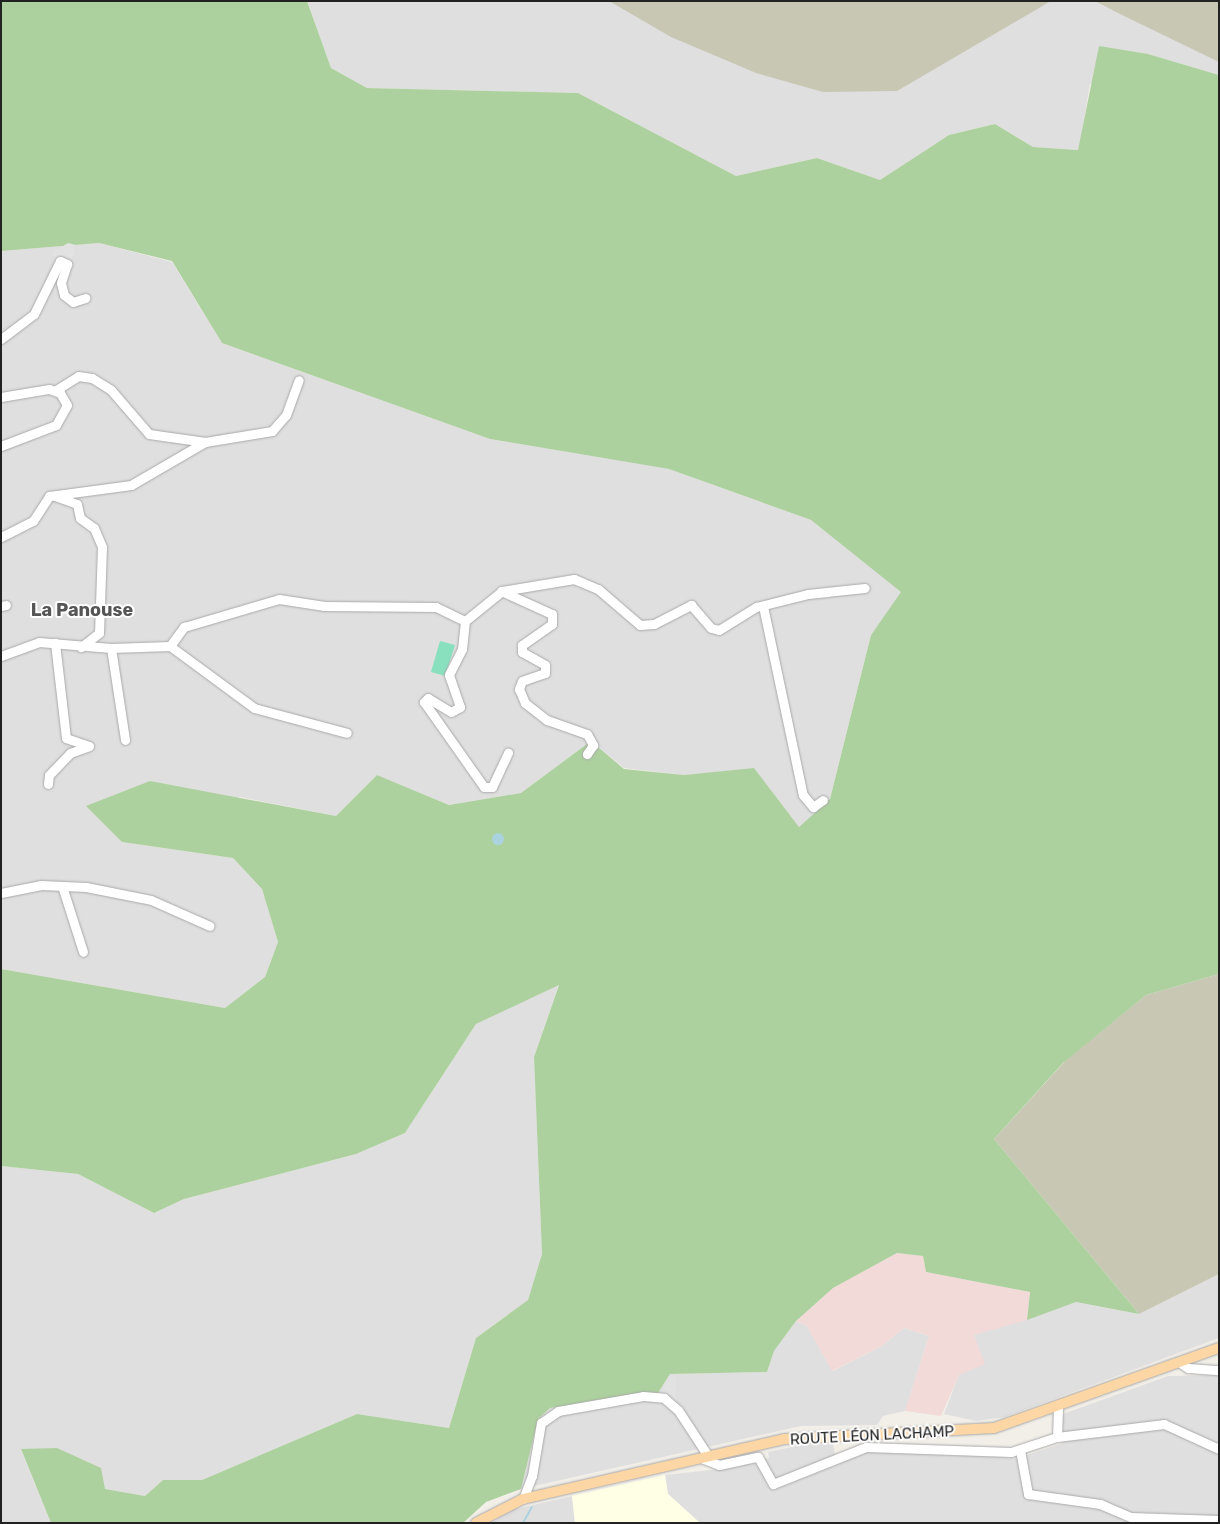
<!DOCTYPE html>
<meta charset="utf-8">
<style>
body{margin:0}
#map{position:relative;width:1220px;height:1524px;overflow:hidden;background:#f2efe9;font-family:Rubik,sans-serif}
div>[style]{position:absolute}
[style*='--x']{left:calc(var(--x)*1px);top:calc(var(--y)*1px);width:calc(var(--w)*1px);rotate:calc(var(--a)*1deg)}
.residential>*{inset:0;background:#e0dfdf}
.commercial>*{inset:0;background:#f2dad9}
.education>*{inset:0;background:#ffffe5}
.construction>*{inset:0;background:#c7c7b4}
.forest>*{inset:0;background:#add19e}
.pitch>*{inset:0;background:#88e0be}
.parking>*{inset:0;background:#e2e2e2}
.water>*{inset:0;background:#aad3df}
.round{border-radius:50%}
.stream>*{height:2px;margin:-1px;padding:0 1px;transform-origin:1px;border-radius:1px;background:#aad3df}
.roads{filter:drop-shadow(0 0 1px #a9a9a9) drop-shadow(0 0 1px #a9a9a9)}
.minor>*{height:9px;margin:-4.5px;padding:0 4.5px;transform-origin:4.5px;border-radius:4.5px;background:#fff}
.major>*{height:10px;margin:-5px;padding:0 5px;transform-origin:5px;border-radius:5px;background:#fcd6a4}
span{translate:-50% -50%;white-space:nowrap;text-align:center;line-height:1.15;-webkit-text-stroke:4px #fff;paint-order:stroke}
.street-label{font-size:15px;color:#222}
.quarter-label{font-size:18px;color:#555;font-weight:700}
.frame{position:absolute;inset:0;border:2px solid #222;pointer-events:none}
</style>
<div id="map">
<div class="residential">
<i style="clip-path:polygon(307px 1px,1219px 1px,1219px 75px,1148px 54px,1090px 84px,1079px 150px,1033px 147px,995px 124px,949px 135px,880px 180px,817px 158px,736px 176px,578px 93px,367px 88px,331px 68px)"></i>
<i style="clip-path:polygon(99px 243px,172px 262px,222px 343px,490px 439px,669px 469px,811px 520px,902px 592px,871px 635px,830px 799px,799px 827px,754px 769px,684px 775px,624px 768px,591px 741px,521px 793px,449px 805px,377px 775px,336px 816px,240px 797px,122px 842px,233px 858px,262px 889px,278px 942px,265px 977px,225px 1008px,1px 969px,1px 251px)"></i>
<i style="clip-path:polygon(559px 984px,534px 1057px,542px 1254px,528px 1300px,476px 1338px,449px 1428px,357px 1414px,202px 1480px,163px 1480px,145px 1496px,105px 1489px,21px 1450px,51px 1523px,1px 1523px,1px 1166px,78px 1174px,154px 1213px,184px 1199px,356px 1154px,405px 1133px,476px 1024px)"></i>
<i style="clip-path:polygon(1219px 1274px,1219px 1338px,1005px 1417px,976px 1421px,944px 1414px,974px 1335px,1076px 1302px,1139px 1314px)"></i>
<i style="clip-path:polygon(796px 1321px,807px 1326px,833px 1371px,882px 1346px,904px 1328px,929px 1336px,905px 1411px,883px 1416px,877px 1425px,801px 1426px,521px 1489px,538px 1419px,550px 1408px,658px 1393px,670px 1374px,767px 1372px,774px 1351px)"></i>
<i style="clip-path:polygon(1219px 1375px,1219px 1523px,700px 1523px,668px 1494px,665px 1475px,729px 1468px,769px 1458px,768px 1452px,801px 1445px,833px 1444px,836px 1460px,860px 1449px,1018px 1458px,1063px 1443px,1063px 1414px,1168px 1376px)"></i>
<i style="clip-path:polygon(572px 1496px,575px 1523px,491px 1523px,512px 1510px)"></i>
</div>
<div class="commercial">
<i style="clip-path:polygon(897px 1253px,923px 1256px,926px 1272px,1030px 1292px,1027px 1320px,974px 1335px,985px 1364px,959px 1375px,941px 1416px,905px 1411px,929px 1336px,904px 1328px,882px 1346px,832px 1371px,807px 1326px,796px 1321px,833px 1288px)"></i>
</div>
<div class="education">
<i style="clip-path:polygon(665px 1475px,668px 1494px,700px 1523px,575px 1523px,572px 1496px)"></i>
</div>
<div class="construction">
<i style="clip-path:polygon(609px 1px,1051px 1px,897px 91px,823px 92px,756px 73px,671px 37px)"></i>
<i style="clip-path:polygon(1095px 1px,1219px 1px,1219px 62px,1120px 14px)"></i>
<i style="clip-path:polygon(1219px 974px,1219px 1274px,1139px 1314px,994px 1139px,1067px 1059px,1146px 995px)"></i>
</div>
<div class="forest">
<i style="clip-path:polygon(1px 1px,307px 1px,331px 68px,367px 88px,578px 93px,736px 176px,817px 158px,880px 180px,949px 135px,995px 124px,1033px 147px,1078px 150px,1099px 46px,1148px 54px,1219px 75px,1219px 974px,1146px 995px,1063px 1063px,994px 1139px,1139px 1314px,1076px 1302px,1027px 1320px,1030px 1292px,926px 1272px,923px 1256px,897px 1253px,833px 1288px,796px 1321px,774px 1351px,767px 1372px,670px 1374px,658px 1393px,550px 1408px,538px 1419px,521px 1489px,486px 1502px,463px 1523px,51px 1523px,21px 1449px,57px 1448px,101px 1468px,105px 1489px,145px 1496px,163px 1480px,202px 1480px,357px 1414px,449px 1428px,476px 1338px,528px 1300px,542px 1254px,534px 1057px,559px 985px,476px 1024px,405px 1133px,356px 1154px,184px 1199px,154px 1213px,78px 1174px,1px 1166px,1px 969px,225px 1008px,265px 977px,278px 942px,262px 889px,233px 858px,122px 842px,86px 806px,150px 781px,336px 816px,377px 775px,449px 805px,521px 793px,591px 741px,624px 769px,684px 775px,754px 768px,799px 827px,830px 799px,871px 635px,901px 592px,811px 520px,669px 469px,490px 439px,222px 343px,172px 261px,99px 243px,1px 251px)"></i>
</div>
<div class="pitch">
<i style="clip-path:polygon(440px 641px,455px 645px,445px 676px,431px 672px)"></i>
</div>
<div class="parking">
<i style="clip-path:polygon(68px 243px,76px 245px,72px 259px,55px 260px,52px 253px)"></i>
<i style="clip-path:polygon(669px 1376px,676px 1377px,676px 1401px,660px 1394px)"></i>
</div>
<div class="water">
<i class="round" style="left:492px;top:833px;width:12px;height:12px"></i>
</div>
<div class="stream">
<i style="--x:523;--y:1523;--w:18;--a:-61"></i>
</div>
<div class="roads">
<div class="minor">
<i style="--x:1;--y:339;--w:41;--a:-37.1"></i>
<i style="--x:34;--y:314;--w:59;--a:-63.9"></i>
<i style="--x:60;--y:261;--w:8;--a:23"></i>
<i style="--x:67;--y:264;--w:20;--a:108"></i>
<i style="--x:61;--y:283;--w:12;--a:76"></i>
<i style="--x:64;--y:295;--w:11;--a:38"></i>
<i style="--x:73;--y:302;--w:13;--a:-18"></i>
<i style="--x:56;--y:390;--w:26;--a:-32"></i>
<i style="--x:78;--y:376;--w:14;--a:8"></i>
<i style="--x:92;--y:378;--w:22;--a:32"></i>
<i style="--x:111;--y:390;--w:58;--a:49.2"></i>
<i style="--x:149;--y:434;--w:57;--a:8.1"></i>
<i style="--x:1;--y:397;--w:49;--a:-9.5"></i>
<i style="--x:49;--y:389;--w:12;--a:20"></i>
<i style="--x:60;--y:393;--w:14;--a:60"></i>
<i style="--x:67;--y:405;--w:23;--a:119"></i>
<i style="--x:56;--y:425;--w:59;--a:159.1"></i>
<i style="--x:55;--y:496;--w:23;--a:20"></i>
<i style="--x:77;--y:504;--w:14;--a:78"></i>
<i style="--x:80;--y:518;--w:17;--a:36"></i>
<i style="--x:94;--y:528;--w:21;--a:67"></i>
<i style="--x:102;--y:547;--w:86;--a:92"></i>
<i style="--x:99;--y:633;--w:23;--a:142"></i>
<i style="--x:1;--y:537;--w:36;--a:-27"></i>
<i style="--x:33;--y:521;--w:30;--a:-57"></i>
<i style="--x:49;--y:496;--w:83;--a:-7.6"></i>
<i style="--x:131;--y:485;--w:86;--a:-30.2"></i>
<i style="--x:205;--y:442;--w:68;--a:-9.3"></i>
<i style="--x:272;--y:431;--w:21;--a:-49"></i>
<i style="--x:286;--y:415;--w:37;--a:-70"></i>
<i style="--x:501;--y:591;--w:56;--a:24.3"></i>
<i style="--x:552;--y:614;--w:10;--a:90"></i>
<i style="--x:552;--y:624;--w:37;--a:145"></i>
<i style="--x:522;--y:645;--w:7;--a:90"></i>
<i style="--x:522;--y:652;--w:26;--a:29"></i>
<i style="--x:545;--y:665;--w:8;--a:90"></i>
<i style="--x:545;--y:673;--w:24;--a:161"></i>
<i style="--x:522;--y:681;--w:9;--a:111"></i>
<i style="--x:519;--y:689;--w:15;--a:67"></i>
<i style="--x:525;--y:703;--w:28;--a:38"></i>
<i style="--x:547;--y:720;--w:42;--a:19.3"></i>
<i style="--x:587;--y:734;--w:13;--a:61"></i>
<i style="--x:593;--y:745;--w:11;--a:124"></i>
<i style="--x:1;--y:606;--w:5;--a:-11"></i>
<i style="--x:763;--y:606;--w:193;--a:78.1"></i>
<i style="--x:803;--y:795;--w:16;--a:50"></i>
<i style="--x:813;--y:807;--w:12;--a:-35"></i>
<i style="--x:465;--y:621;--w:28;--a:96"></i>
<i style="--x:462;--y:649;--w:29;--a:117"></i>
<i style="--x:449;--y:675;--w:34;--a:71"></i>
<i style="--x:460;--y:707;--w:10;--a:151"></i>
<i style="--x:451;--y:712;--w:27;--a:-149"></i>
<i style="--x:428;--y:698;--w:6;--a:135"></i>
<i style="--x:424;--y:702;--w:104;--a:54.8"></i>
<i style="--x:484;--y:787;--w:8;--a:0"></i>
<i style="--x:492;--y:787;--w:38;--a:-65"></i>
<i style="--x:170;--y:646;--w:104;--a:36.4"></i>
<i style="--x:254;--y:708;--w:96;--a:15"></i>
<i style="--x:111;--y:648;--w:93;--a:81.3"></i>
<i style="--x:1;--y:656;--w:40;--a:-20.2"></i>
<i style="--x:39;--y:642;--w:72;--a:4.8"></i>
<i style="--x:111;--y:648;--w:59;--a:-1.9"></i>
<i style="--x:170;--y:646;--w:24;--a:-54"></i>
<i style="--x:184;--y:627;--w:99;--a:-16.4"></i>
<i style="--x:279;--y:599;--w:46;--a:8.8"></i>
<i style="--x:324;--y:606;--w:112;--a:0.5"></i>
<i style="--x:436;--y:607;--w:32;--a:26"></i>
<i style="--x:465;--y:621;--w:48;--a:-39"></i>
<i style="--x:502;--y:591;--w:73;--a:-9.5"></i>
<i style="--x:574;--y:579;--w:26;--a:23"></i>
<i style="--x:598;--y:589;--w:55;--a:40.6"></i>
<i style="--x:640;--y:625;--w:14;--a:-4"></i>
<i style="--x:654;--y:624;--w:42;--a:-27.2"></i>
<i style="--x:691;--y:605;--w:30;--a:49"></i>
<i style="--x:711;--y:628;--w:8;--a:14"></i>
<i style="--x:719;--y:630;--w:44;--a:-31.9"></i>
<i style="--x:756;--y:607;--w:54;--a:-14"></i>
<i style="--x:808;--y:594;--w:57;--a:-6"></i>
<i style="--x:48;--y:784;--w:9;--a:-84"></i>
<i style="--x:49;--y:775;--w:30;--a:-46"></i>
<i style="--x:70;--y:753;--w:20;--a:-20"></i>
<i style="--x:89;--y:746;--w:24;--a:-161"></i>
<i style="--x:66;--y:738;--w:96;--a:-96.6"></i>
<i style="--x:62;--y:886;--w:69;--a:72.3"></i>
<i style="--x:1;--y:893;--w:41;--a:-11.3"></i>
<i style="--x:41;--y:885;--w:45;--a:2.5"></i>
<i style="--x:86;--y:887;--w:66;--a:11.3"></i>
<i style="--x:151;--y:900;--w:64;--a:23.8"></i>
<i style="--x:1179;--y:1362;--w:11;--a:34"></i>
<i style="--x:1188;--y:1368;--w:31;--a:4"></i>
<i style="--x:1057;--y:1437;--w:108;--a:-6.9"></i>
<i style="--x:1164;--y:1424;--w:60;--a:24.4"></i>
<i style="--x:1020;--y:1450;--w:45;--a:79.7"></i>
<i style="--x:1028;--y:1494;--w:73;--a:7.9"></i>
<i style="--x:1100;--y:1504;--w:34;--a:23"></i>
<i style="--x:1131;--y:1517;--w:88;--a:2"></i>
<i style="--x:701;--y:1458;--w:19;--a:21"></i>
<i style="--x:719;--y:1465;--w:40;--a:-12"></i>
<i style="--x:758;--y:1457;--w:31;--a:61"></i>
<i style="--x:773;--y:1484;--w:100;--a:-21.7"></i>
<i style="--x:866;--y:1447;--w:145;--a:2"></i>
<i style="--x:1011;--y:1452;--w:48;--a:-18.1"></i>
<i style="--x:1057;--y:1437;--w:31;--a:-88"></i>
<i style="--x:523;--y:1499;--w:25;--a:-69"></i>
<i style="--x:532;--y:1476;--w:54;--a:-80.4"></i>
<i style="--x:541;--y:1423;--w:21;--a:-35"></i>
<i style="--x:558;--y:1411;--w:86;--a:-10"></i>
<i style="--x:643;--y:1396;--w:21;--a:5"></i>
<i style="--x:664;--y:1398;--w:18;--a:41"></i>
<i style="--x:678;--y:1410;--w:55;--a:56.9"></i>
</div>
<div class="major">
<i style="--x:476;--y:1523;--w:53;--a:-27.1"></i>
<i style="--x:523;--y:1499;--w:269;--a:-12.9"></i>
<i style="--x:785;--y:1439;--w:209;--a:-3"></i>
<i style="--x:994;--y:1428;--w:239;--a:-19.6"></i>
</div>
</div>
<div class="street-label">
<span style="left:872px;top:1436px;rotate:-3deg">ROUTE LÉON LACHAMP</span>
</div>
<div class="quarter-label">
<span style="left:82px;top:610px">La Panouse</span>
</div>
<div class="frame"></div>
</div>
